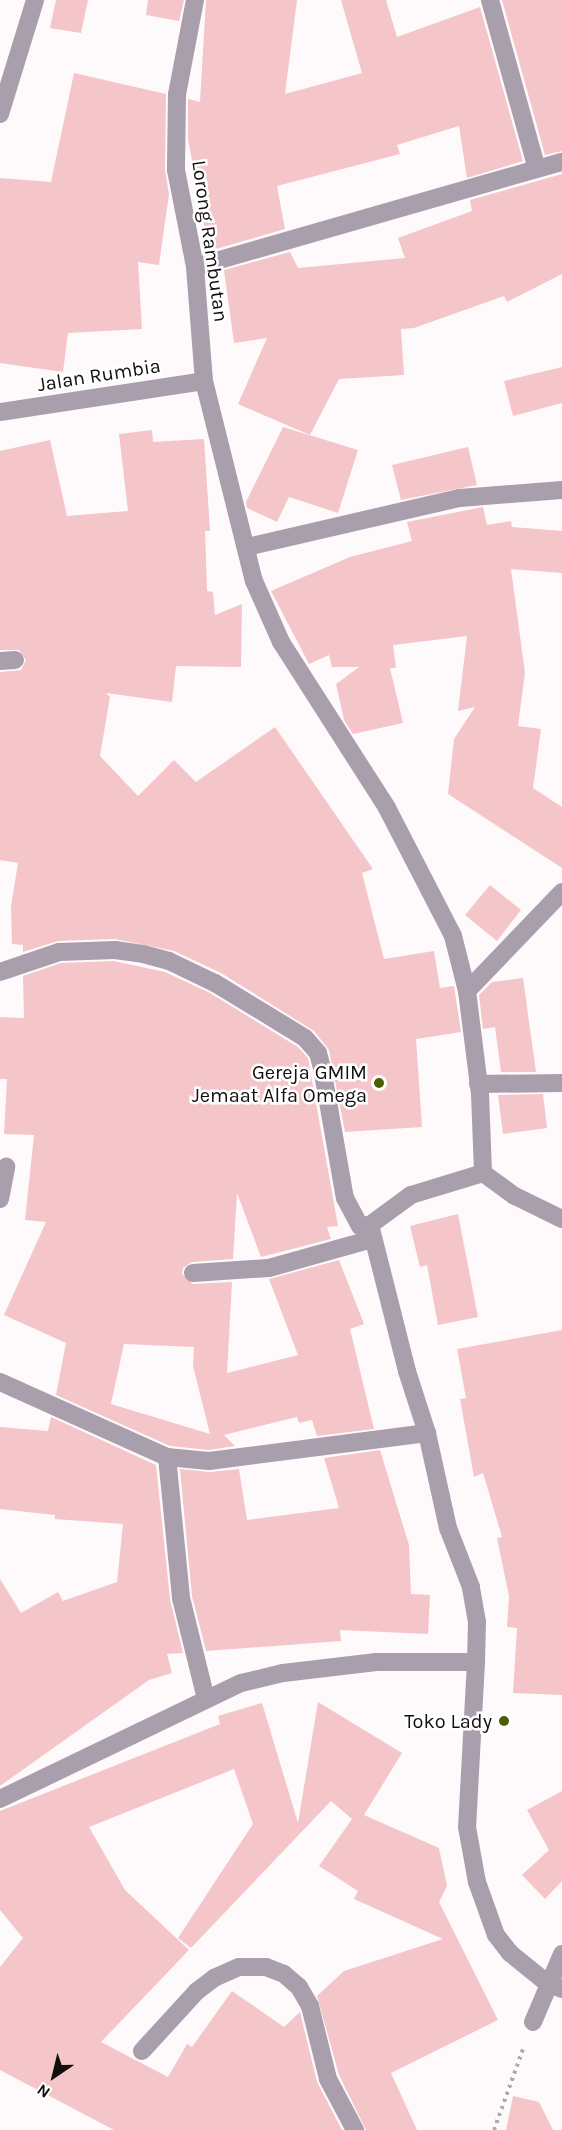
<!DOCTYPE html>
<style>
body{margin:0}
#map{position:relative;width:562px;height:2130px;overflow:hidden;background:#fef9fb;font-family:Karla,sans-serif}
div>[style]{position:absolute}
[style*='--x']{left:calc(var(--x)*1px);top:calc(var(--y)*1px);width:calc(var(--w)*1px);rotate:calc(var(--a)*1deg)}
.building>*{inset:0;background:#f4c6c9}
.path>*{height:4px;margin-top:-2px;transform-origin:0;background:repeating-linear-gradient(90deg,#aeaaab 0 3px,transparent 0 7.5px)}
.street>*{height:18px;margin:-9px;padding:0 9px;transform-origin:9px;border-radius:9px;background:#a99eac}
.dots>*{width:16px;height:16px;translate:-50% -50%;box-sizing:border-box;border:3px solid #fff;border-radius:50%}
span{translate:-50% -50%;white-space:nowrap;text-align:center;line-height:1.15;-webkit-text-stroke:5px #fff;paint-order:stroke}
.street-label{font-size:20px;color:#120f10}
.poi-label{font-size:20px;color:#120f10}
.right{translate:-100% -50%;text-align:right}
.north{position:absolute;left:24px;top:2046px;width:60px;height:60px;-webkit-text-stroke:4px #fff;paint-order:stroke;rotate:215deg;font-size:16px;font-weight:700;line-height:24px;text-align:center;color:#120f10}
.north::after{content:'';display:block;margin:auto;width:21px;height:27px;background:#120f10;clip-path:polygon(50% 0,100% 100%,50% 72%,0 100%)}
</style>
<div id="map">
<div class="building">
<i style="clip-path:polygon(56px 0,88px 0,81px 33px,50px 28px)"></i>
<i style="clip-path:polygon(148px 0,184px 0,179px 21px,146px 15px)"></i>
<i style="clip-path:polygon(206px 0,297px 0,285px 94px,362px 73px,341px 0,386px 0,397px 37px,480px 7px,523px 161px,467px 178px,459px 126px,397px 145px,400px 154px,277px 186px,285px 229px,209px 251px,188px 139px,188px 99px,200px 102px)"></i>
<i style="clip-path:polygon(502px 0,562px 0,562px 151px,545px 155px)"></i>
<i style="clip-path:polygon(74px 73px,166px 94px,165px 170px,169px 194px,159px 265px,138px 262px,142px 329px,68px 333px,63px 372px,0 363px,0 178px,51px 182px)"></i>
<i style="clip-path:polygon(562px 174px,562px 274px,507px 302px,504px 296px,414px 328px,401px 329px,404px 375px,339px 379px,310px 435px,238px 404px,267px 338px,234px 343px,224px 270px,290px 252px,298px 268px,405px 258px,398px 238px,472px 211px,470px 200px)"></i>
<i style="clip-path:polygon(562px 367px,562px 403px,513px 416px,504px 381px)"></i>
<i style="clip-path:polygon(283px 427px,358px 450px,338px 513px,289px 497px,277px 522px,247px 508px,246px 502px)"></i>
<i style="clip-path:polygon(152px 430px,153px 442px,204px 439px,210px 531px,205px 531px,207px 591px,213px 592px,215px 615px,242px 604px,241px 667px,176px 666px,172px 702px,106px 693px,110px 697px,100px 756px,138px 796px,174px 760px,196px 782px,275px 727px,373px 869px,362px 873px,384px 959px,434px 951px,440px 988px,454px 986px,461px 1032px,416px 1039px,422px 1127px,345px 1132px,329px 1050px,314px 1031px,221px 973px,174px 951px,115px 939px,58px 941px,23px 952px,23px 945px,12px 944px,11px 906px,18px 863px,0 860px,0 672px,21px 670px,26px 660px,19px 650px,0 650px,0 451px,50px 440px,67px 516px,128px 511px,119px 434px)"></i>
<i style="clip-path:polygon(468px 447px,477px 485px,401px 500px,392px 465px)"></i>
<i style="clip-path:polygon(483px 507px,487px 525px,511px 521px,512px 527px,562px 531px,562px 573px,511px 569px,525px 673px,518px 726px,541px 729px,533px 788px,562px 807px,562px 868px,448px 794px,454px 739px,475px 707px,458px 711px,467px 636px,393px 645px,396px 668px,390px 668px,403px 723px,353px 734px,344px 720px,336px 684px,359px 667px,332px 667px,329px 655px,309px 664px,271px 591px,350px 557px,412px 541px,407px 522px)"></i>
<i style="clip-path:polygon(490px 885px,521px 910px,497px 941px,465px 915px)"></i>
<i style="clip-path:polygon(evenodd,114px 961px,165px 972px,210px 993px,298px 1047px,308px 1058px,338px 1226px,327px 1227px,331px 1239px,261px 1257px,237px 1193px,233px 1259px,192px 1262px,183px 1268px,182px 1274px,193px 1284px,232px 1282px,227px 1373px,298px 1355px,269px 1279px,339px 1260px,364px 1324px,350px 1329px,374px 1429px,317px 1436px,312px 1420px,299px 1423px,297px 1417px,224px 1435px,235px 1446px,209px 1450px,170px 1446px,56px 1395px,66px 1343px,4px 1315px,46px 1222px,25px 1220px,34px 1135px,4px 1134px,7px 1079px,0 1079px,0 1017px,24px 1018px,23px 976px,61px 963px,114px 961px,124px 1344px,194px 1347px,193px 1366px,210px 1434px,111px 1404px,124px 1344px)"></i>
<i style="clip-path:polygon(523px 978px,536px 1072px,501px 1072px,495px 1027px,483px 1029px,479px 995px,492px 982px)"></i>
<i style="clip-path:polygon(543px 1094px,547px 1128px,503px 1134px,498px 1095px)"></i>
<i style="clip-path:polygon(458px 1214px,478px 1317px,438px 1325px,427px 1265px,420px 1267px,410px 1226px)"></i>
<i style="clip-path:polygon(562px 1330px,562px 1695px,513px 1693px,517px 1628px,507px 1627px,509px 1596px,497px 1538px,502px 1537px,483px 1473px,474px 1477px,460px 1399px,466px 1398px,457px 1349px)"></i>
<i style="clip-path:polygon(51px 1417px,156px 1465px,170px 1599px,183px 1653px,167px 1654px,172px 1673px,149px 1680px,0 1786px,0 1579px,21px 1613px,58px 1592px,63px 1601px,117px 1582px,123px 1524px,55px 1519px,55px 1515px,0 1509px,0 1427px,48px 1431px)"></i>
<i style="clip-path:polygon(380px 1450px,409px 1545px,411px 1594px,430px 1595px,428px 1634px,340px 1630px,341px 1641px,206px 1651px,192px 1596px,180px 1469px,210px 1472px,239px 1469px,247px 1520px,339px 1508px,324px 1458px)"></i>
<i style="clip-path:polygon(318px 1702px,402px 1753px,364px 1815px,439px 1848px,447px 1886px,439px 1902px,498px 2020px,391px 2073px,417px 2130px,366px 2130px,339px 2075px,317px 1996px,344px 1971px,443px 1939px,354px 1899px,358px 1891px,319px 1866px,352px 1819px,331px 1801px,191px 1948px,178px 1938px,253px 1824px,234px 1769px,89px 1827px,125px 1890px,189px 1950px,101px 2042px,168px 2077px,187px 2044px,192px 2047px,232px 1991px,284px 2027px,300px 2012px,317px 2082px,342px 2130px,114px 2130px,0 2070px,0 1967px,23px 1938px,0 1910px,0 1811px,220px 1724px,218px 1716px,262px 1703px,298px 1823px)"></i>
<i style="clip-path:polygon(562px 1791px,562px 1881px,545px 1899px,522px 1875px,549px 1850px,527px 1810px)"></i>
<i style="clip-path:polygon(513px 2096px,539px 2102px,553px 2130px,506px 2130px)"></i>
</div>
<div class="path">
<i style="--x:494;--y:2130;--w:86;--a:-70.3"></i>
</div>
<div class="street">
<i style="--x:195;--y:0;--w:96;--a:100.8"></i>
<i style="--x:177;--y:94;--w:76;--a:90.8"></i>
<i style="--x:176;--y:170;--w:99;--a:78.9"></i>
<i style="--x:195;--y:267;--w:114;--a:85.5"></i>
<i style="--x:204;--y:381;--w:206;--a:76"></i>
<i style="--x:254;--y:581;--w:67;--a:66.1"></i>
<i style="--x:281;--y:642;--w:197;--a:57.4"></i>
<i style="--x:387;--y:808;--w:144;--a:62.7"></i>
<i style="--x:453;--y:936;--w:57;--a:75.7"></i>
<i style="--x:467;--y:991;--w:104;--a:82.8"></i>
<i style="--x:480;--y:1094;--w:79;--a:87.8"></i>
<i style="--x:490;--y:0;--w:175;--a:74.5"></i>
<i style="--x:0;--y:114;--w:119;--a:-72.9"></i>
<i style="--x:195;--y:267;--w:382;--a:-16"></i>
<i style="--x:0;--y:412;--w:206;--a:-8.6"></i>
<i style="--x:247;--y:547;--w:219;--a:-13"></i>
<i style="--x:460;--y:498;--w:102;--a:-4.5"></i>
<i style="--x:0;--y:661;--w:15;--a:-4"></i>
<i style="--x:0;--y:972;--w:62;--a:-18.7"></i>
<i style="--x:59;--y:952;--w:56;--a:-2"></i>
<i style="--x:115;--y:950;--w:28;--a:8"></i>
<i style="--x:143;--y:954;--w:27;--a:15"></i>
<i style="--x:169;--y:961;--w:51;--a:25.6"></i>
<i style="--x:215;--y:983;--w:105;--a:31.4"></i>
<i style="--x:305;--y:1038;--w:20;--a:49"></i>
<i style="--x:318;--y:1053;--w:16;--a:75"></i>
<i style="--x:322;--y:1068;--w:132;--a:80"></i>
<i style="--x:345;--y:1198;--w:32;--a:62"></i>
<i style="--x:360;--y:1226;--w:10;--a:-6"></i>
<i style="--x:467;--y:991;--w:137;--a:-46.2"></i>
<i style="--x:478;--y:1084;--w:84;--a:-0.7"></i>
<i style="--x:0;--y:1199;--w:33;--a:-79"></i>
<i style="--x:193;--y:1273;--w:76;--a:-3.8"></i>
<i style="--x:269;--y:1268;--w:107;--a:-15.7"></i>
<i style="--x:0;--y:1382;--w:183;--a:24.2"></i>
<i style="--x:167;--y:1457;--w:42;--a:5.4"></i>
<i style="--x:209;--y:1461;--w:220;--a:-7.3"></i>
<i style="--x:167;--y:1457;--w:142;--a:84.3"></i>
<i style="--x:181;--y:1598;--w:104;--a:76.1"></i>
<i style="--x:476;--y:1662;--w:40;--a:-88.6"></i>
<i style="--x:477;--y:1622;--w:36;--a:-100"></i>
<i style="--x:471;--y:1587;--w:63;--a:-111.3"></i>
<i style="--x:448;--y:1528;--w:97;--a:-102.5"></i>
<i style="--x:427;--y:1433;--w:65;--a:-107.9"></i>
<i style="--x:407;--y:1371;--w:151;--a:-104.2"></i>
<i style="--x:370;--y:1225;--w:51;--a:-36.2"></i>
<i style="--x:411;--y:1195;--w:75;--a:-17"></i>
<i style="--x:483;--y:1173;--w:39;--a:36"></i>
<i style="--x:515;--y:1196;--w:52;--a:26.1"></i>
<i style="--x:0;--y:1799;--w:267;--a:-25.7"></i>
<i style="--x:241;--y:1683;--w:43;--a:-13.4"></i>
<i style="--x:283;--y:1673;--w:94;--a:-6.7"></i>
<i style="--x:376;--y:1662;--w:100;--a:0"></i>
<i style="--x:476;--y:1662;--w:165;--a:93.1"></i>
<i style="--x:467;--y:1827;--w:56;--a:79.7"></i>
<i style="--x:477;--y:1882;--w:56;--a:70.3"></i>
<i style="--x:496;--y:1935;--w:23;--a:52"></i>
<i style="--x:510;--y:1953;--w:48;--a:39"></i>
<i style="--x:547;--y:1983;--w:16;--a:22"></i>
<i style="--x:533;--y:2022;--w:74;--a:-66.9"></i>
<i style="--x:142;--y:2051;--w:81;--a:-47.5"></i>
<i style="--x:197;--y:1991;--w:21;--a:-37"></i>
<i style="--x:214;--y:1978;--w:27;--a:-24"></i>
<i style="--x:239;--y:1967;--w:27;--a:0"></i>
<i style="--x:266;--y:1967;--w:19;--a:21"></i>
<i style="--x:284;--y:1974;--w:20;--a:41"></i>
<i style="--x:299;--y:1987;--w:22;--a:60"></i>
<i style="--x:310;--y:2006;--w:75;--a:76.1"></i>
<i style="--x:328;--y:2079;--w:58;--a:62.1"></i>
</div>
<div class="dots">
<i style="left:379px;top:1083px;background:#4a5f08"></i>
<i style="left:504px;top:1721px;background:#4a5f08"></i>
</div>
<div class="street-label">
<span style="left:210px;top:241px;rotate:82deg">Lorong Rambutan</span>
<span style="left:99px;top:375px;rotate:-9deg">Jalan Rumbia</span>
</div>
<div class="poi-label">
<span class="right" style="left:367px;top:1084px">Gereja GMIM<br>Jemaat Alfa Omega</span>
<span class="right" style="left:492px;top:1721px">Toko Lady</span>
</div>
<div class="north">N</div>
</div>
